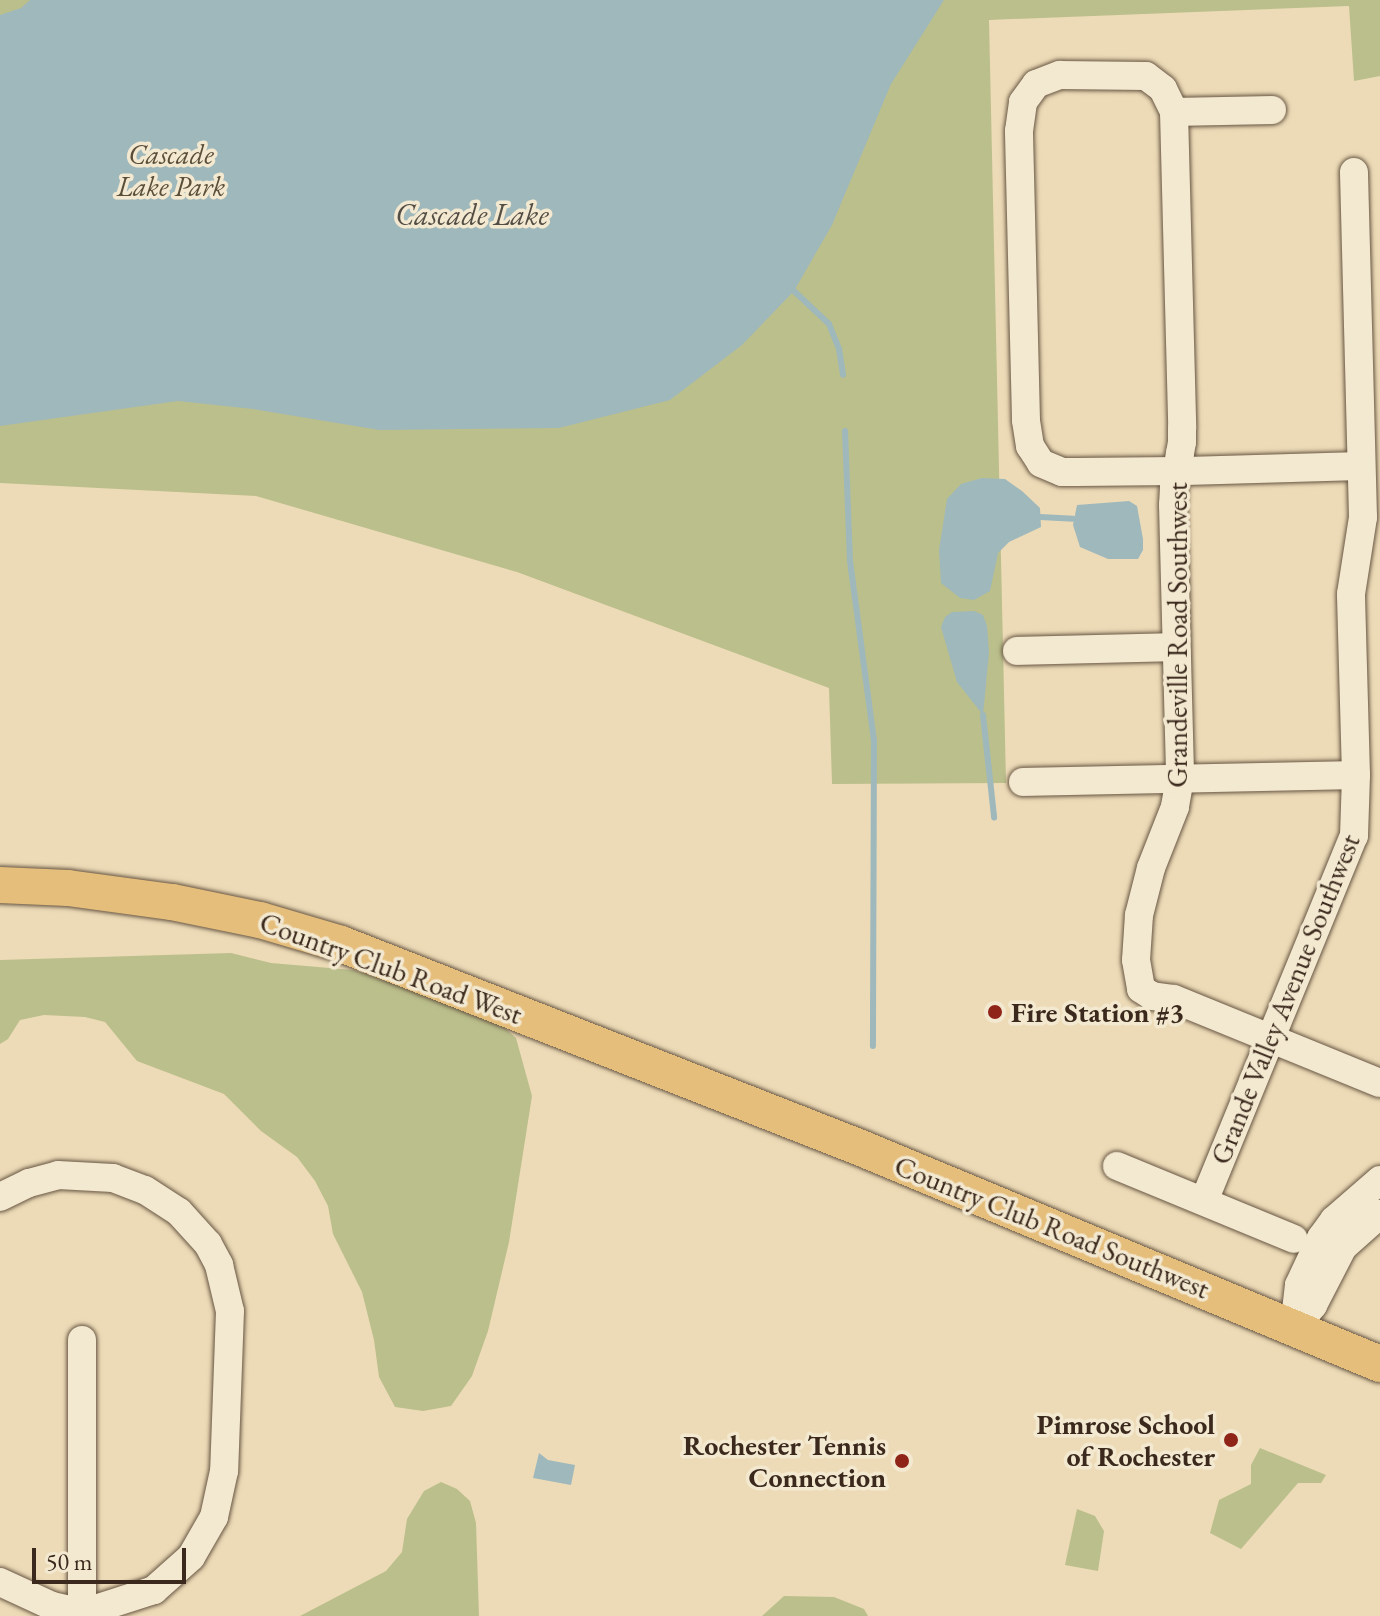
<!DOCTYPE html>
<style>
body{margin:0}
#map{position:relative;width:1380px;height:1616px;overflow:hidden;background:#eddbb7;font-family:"EB Garamond",serif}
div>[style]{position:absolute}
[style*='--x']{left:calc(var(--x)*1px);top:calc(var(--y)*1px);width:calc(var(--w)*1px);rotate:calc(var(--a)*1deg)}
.green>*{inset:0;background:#bbbf8c}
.water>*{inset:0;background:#9fb8bb}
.stream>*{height:6px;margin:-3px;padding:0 3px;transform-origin:3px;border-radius:3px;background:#9fb8bb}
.roads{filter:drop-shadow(0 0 2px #675643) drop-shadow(0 0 2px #675643)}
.minor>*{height:28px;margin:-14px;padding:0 14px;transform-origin:14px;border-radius:14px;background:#f3e8d0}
.major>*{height:36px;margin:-18px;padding:0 18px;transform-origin:18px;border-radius:18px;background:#e6be7c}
.dots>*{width:22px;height:22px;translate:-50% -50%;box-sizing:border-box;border:4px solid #f3e8d0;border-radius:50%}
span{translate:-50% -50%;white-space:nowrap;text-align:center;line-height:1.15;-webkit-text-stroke:7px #f3e8d0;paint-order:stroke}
.park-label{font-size:28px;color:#5a4e38;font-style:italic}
.street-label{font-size:28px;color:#3a291c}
.poi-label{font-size:28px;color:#3a291c;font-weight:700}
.left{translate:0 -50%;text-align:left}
.right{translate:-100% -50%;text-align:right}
.water-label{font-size:30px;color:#534d44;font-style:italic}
.scale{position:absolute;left:32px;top:1548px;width:154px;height:36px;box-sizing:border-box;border:4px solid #3a291c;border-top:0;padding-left:10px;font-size:24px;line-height:28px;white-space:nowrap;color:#3a291c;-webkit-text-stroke:6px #f3e8d0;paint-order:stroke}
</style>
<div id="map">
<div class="green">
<i style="clip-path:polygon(0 0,1380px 0,1380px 76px,1354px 81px,1349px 6px,989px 20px,1006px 783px,832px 784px,829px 688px,517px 572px,256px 496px,0 483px)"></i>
<i style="clip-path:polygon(231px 953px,271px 963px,353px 970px,413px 987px,500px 1024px,516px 1038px,532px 1096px,509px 1242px,488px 1331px,472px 1376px,451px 1406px,423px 1411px,395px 1407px,379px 1377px,374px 1340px,362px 1292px,333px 1234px,328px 1206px,315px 1181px,297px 1157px,261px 1131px,224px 1094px,137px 1061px,105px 1022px,85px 1017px,44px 1015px,20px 1020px,8px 1039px,0 1044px,0 960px)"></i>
<i style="clip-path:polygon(1260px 1448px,1326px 1475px,1321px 1483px,1298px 1483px,1241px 1549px,1210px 1533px,1219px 1500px,1251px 1484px,1251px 1465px)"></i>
<i style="clip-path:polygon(441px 1482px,457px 1489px,470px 1501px,476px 1523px,479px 1616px,300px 1616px,386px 1571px,402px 1552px,407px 1519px,424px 1491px)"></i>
<i style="clip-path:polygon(1077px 1509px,1095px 1516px,1104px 1531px,1098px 1571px,1065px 1565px)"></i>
<i style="clip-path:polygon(784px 1596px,834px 1597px,864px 1609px,868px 1616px,762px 1616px)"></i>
</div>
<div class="water">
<i style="clip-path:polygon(30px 0,944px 0,891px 84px,832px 225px,794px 291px,742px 345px,670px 400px,559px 428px,379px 430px,253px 409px,178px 401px,0 426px,0 15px,21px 8px)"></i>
<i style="clip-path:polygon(982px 478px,1005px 479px,1022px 491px,1040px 508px,1041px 527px,1009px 542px,998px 553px,990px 591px,974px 600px,960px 598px,941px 583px,939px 550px,947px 499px,961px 484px)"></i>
<i style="clip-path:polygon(1129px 501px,1137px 506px,1143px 539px,1143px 550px,1138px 559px,1108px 559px,1080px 547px,1073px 525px,1077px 505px)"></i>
<i style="clip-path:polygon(974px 611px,983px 615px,987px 626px,989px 653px,983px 715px,957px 682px,941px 627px,945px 617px,952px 612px)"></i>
<i style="clip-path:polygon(539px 1453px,548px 1460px,575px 1465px,571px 1485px,533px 1478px)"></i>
</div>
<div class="stream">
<i style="--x:794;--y:291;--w:48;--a:43.3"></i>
<i style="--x:829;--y:324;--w:27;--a:68"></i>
<i style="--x:839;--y:349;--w:26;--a:81"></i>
<i style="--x:845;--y:431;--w:130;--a:87.8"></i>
<i style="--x:850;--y:561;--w:181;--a:82.4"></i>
<i style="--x:874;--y:740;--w:306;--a:90.2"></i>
<i style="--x:1040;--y:517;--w:33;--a:3"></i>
<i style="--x:983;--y:715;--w:103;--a:83.8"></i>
</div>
<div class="roads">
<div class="minor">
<i style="--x:1174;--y:112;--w:98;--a:-1.2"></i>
<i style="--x:1361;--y:466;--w:184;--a:178.4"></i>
<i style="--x:1177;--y:471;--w:101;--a:179.4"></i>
<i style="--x:1076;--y:472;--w:14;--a:180"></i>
<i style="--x:1062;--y:472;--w:23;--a:-157"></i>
<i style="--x:1041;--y:463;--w:20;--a:-123"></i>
<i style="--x:1030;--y:446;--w:26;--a:-99"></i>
<i style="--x:1026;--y:420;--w:289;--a:-91.4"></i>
<i style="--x:1019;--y:131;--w:29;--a:-82"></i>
<i style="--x:1023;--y:102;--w:22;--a:-54"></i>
<i style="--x:1036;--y:84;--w:26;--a:-21"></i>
<i style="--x:1060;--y:75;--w:86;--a:0.7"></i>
<i style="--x:1146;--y:76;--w:21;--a:37"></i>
<i style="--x:1163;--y:89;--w:25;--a:64"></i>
<i style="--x:1174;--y:112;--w:316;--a:88.5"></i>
<i style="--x:1182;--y:428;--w:14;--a:90"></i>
<i style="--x:1182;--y:442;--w:11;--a:100"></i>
<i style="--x:1180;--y:453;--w:18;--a:99"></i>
<i style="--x:1177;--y:471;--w:16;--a:101"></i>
<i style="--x:1174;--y:487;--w:18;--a:93"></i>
<i style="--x:1173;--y:505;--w:273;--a:88.5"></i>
<i style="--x:1180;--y:778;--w:29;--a:100"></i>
<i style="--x:1175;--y:807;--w:66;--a:111.5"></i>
<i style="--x:1151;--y:868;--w:49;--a:104.3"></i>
<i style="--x:1139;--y:915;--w:45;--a:93.8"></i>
<i style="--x:1136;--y:960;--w:29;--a:80"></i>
<i style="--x:1141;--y:989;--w:13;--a:32"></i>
<i style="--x:1152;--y:996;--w:22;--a:8"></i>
<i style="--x:1174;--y:999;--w:222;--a:22.2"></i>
<i style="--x:1017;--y:651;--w:159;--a:-1.4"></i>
<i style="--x:1023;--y:782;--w:333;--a:-1.2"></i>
<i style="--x:1117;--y:1166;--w:191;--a:22.4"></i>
<i style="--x:0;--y:1197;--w:32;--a:-26"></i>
<i style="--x:29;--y:1183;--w:30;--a:-15"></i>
<i style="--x:58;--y:1175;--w:55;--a:3.1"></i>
<i style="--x:113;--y:1178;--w:34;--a:21"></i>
<i style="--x:145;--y:1190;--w:40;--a:32.9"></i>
<i style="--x:179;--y:1212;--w:43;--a:47.8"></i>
<i style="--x:208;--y:1244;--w:24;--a:62"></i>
<i style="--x:219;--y:1265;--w:47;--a:76.6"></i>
<i style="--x:230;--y:1311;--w:160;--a:92.1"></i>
<i style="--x:224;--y:1471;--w:47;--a:102.3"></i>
<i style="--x:214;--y:1517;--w:46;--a:119.9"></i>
<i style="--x:191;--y:1557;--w:50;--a:138.3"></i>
<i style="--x:154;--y:1590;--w:75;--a:162.1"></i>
<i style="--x:83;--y:1613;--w:32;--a:-167"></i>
<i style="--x:52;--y:1606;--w:57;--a:-155.2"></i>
<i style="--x:1204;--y:1201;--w:395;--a:-67.7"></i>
<i style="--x:1354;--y:836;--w:61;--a:-88.1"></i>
<i style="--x:1356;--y:775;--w:181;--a:-91.6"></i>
<i style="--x:1351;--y:594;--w:78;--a:-81.1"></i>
<i style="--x:1363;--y:517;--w:345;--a:-91.5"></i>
<i style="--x:1294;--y:1328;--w:43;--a:-83.4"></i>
<i style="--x:1299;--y:1285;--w:52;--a:-64.9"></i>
<i style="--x:1321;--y:1238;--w:22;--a:-54"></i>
<i style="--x:1334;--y:1220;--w:61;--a:-41"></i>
<i style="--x:1294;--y:1328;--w:30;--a:-50"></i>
<i style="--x:1313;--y:1305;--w:65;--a:-62.7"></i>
<i style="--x:1343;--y:1247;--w:50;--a:-41.7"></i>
<i style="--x:82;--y:1340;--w:276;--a:90"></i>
</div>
<div class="major">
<i style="--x:0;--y:885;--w:68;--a:2.5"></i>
<i style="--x:68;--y:888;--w:105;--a:7.7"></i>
<i style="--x:172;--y:902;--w:90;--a:11.6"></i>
<i style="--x:260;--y:920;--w:84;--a:16.5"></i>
<i style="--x:341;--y:944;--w:559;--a:21.42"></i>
<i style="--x:861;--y:1148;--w:562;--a:22.6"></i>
</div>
</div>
<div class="dots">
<i style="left:995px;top:1012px;background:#8f2418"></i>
<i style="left:1231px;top:1440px;background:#8f2418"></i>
<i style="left:902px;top:1461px;background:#8f2418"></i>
</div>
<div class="park-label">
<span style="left:171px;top:170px">Cascade<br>Lake Park</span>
</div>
<div class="street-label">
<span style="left:1177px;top:635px;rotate:-90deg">Grandeville Road Southwest</span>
<span style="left:391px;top:968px;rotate:20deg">Country Club Road West</span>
<span style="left:1285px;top:999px;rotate:-68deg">Grande Valley Avenue Southwest</span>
<span style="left:1052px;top:1227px;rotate:22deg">Country Club Road Southwest</span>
</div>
<div class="poi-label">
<span class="left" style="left:1011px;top:1012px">Fire Station #3</span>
<span class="right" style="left:1215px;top:1440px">Pimrose School<br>of Rochester</span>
<span class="right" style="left:886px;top:1461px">Rochester Tennis<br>Connection</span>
</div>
<div class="water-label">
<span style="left:472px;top:215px">Cascade Lake</span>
</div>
<div class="scale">50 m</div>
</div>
